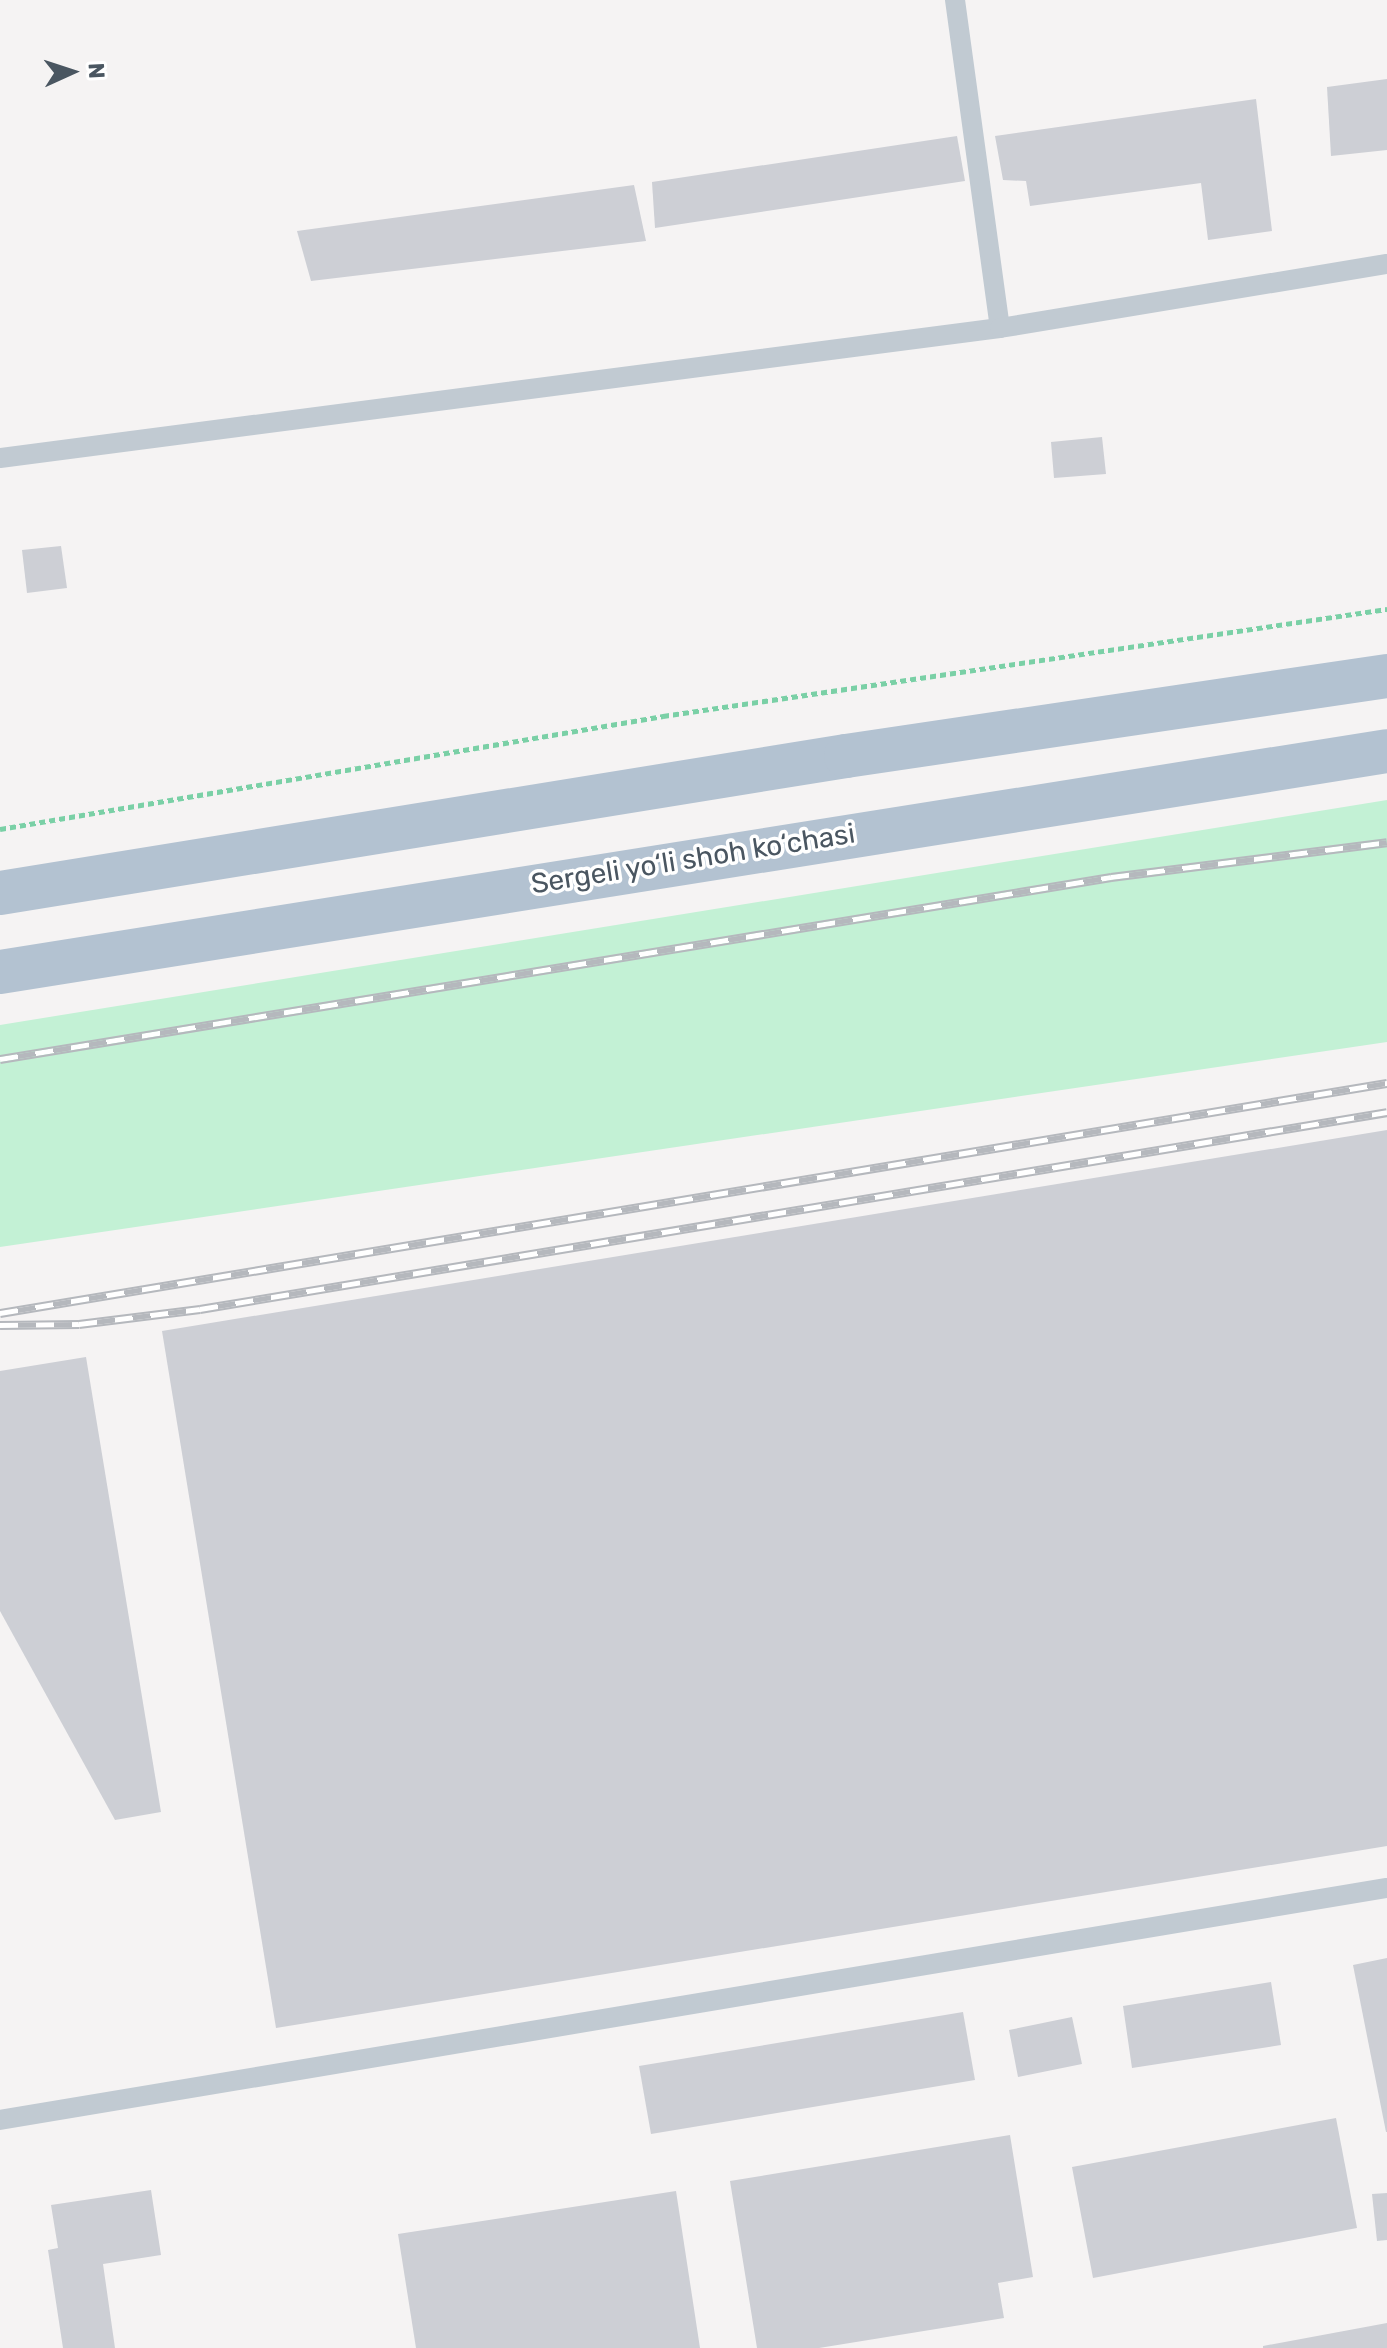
<!DOCTYPE html>
<meta charset="utf-8">
<style>
body{margin:0}
#map{position:relative;width:1387px;height:2348px;overflow:hidden;background:#f5f3f3;font-family:Rubik,sans-serif}
div>[style]{position:absolute}
[style*='--x']{left:calc(var(--x)*1px);top:calc(var(--y)*1px);width:calc(var(--w)*1px);rotate:calc(var(--a)*1deg)}
.green>*{inset:0;background:#c3f1d5}
.building>*{inset:0;background:#cdcfd5}
.path>*{height:5px;margin-top:-2.5px;transform-origin:0;background:repeating-linear-gradient(90deg,#7ad0a6 0 6px,transparent 0 10px)}
.service>*{height:20px;margin:-10px;padding:0 10px;transform-origin:10px;border-radius:10px;background:#c1cad2}
.primary>*{height:44px;margin:-22px;padding:0 22px;transform-origin:22px;border-radius:22px;background:#b3c2d1}
.rail>*{height:9px;margin-top:-4.5px;transform-origin:0;background:repeating-linear-gradient(90deg,#fff 0 18px,#b5b8bd 0 36px);box-sizing:border-box;border-block:2px solid #b5b8bd}
span{translate:-50% -50%;white-space:nowrap;text-align:center;line-height:1.15;-webkit-text-stroke:7px #fff;paint-order:stroke}
.street-label{font-size:28px;color:#4a5661}
.north{position:absolute;left:32px;top:32px;width:80px;height:80px;-webkit-text-stroke:6px #fff;paint-order:stroke;rotate:87deg;font-size:22px;font-weight:700;line-height:32px;text-align:center;color:#4a5661}
.north::after{content:'';display:block;margin:auto;width:28px;height:36px;background:#4a5661;clip-path:polygon(50% 0,100% 100%,50% 72%,0 100%)}
</style>
<div id="map">
<div class="green">
<i style="clip-path:polygon(1387px 800px,1387px 1042px,0 1247px,0 1025px)"></i>
</div>
<div class="building">
<i style="clip-path:polygon(1387px 79px,1387px 150px,1331px 156px,1327px 87px)"></i>
<i style="clip-path:polygon(1256px 99px,1272px 231px,1208px 240px,1201px 183px,1030px 206px,1026px 181px,1003px 180px,995px 136px)"></i>
<i style="clip-path:polygon(957px 136px,965px 181px,655px 228px,652px 182px)"></i>
<i style="clip-path:polygon(634px 185px,646px 241px,311px 281px,297px 231px)"></i>
<i style="clip-path:polygon(1102px 437px,1106px 474px,1054px 478px,1051px 442px)"></i>
<i style="clip-path:polygon(61px 546px,67px 588px,27px 593px,22px 550px)"></i>
<i style="clip-path:polygon(1387px 1130px,1387px 1846px,276px 2028px,162px 1331px)"></i>
<i style="clip-path:polygon(86px 1357px,161px 1812px,115px 1820px,0 1611px,0 1371px)"></i>
<i style="clip-path:polygon(1387px 1958px,1387px 2132px,1386px 2132px,1353px 1965px)"></i>
<i style="clip-path:polygon(1271px 1982px,1281px 2045px,1132px 2068px,1123px 2006px)"></i>
<i style="clip-path:polygon(963px 2012px,975px 2080px,651px 2134px,639px 2066px)"></i>
<i style="clip-path:polygon(1072px 2017px,1082px 2064px,1018px 2077px,1009px 2030px)"></i>
<i style="clip-path:polygon(1336px 2118px,1357px 2228px,1093px 2278px,1072px 2167px)"></i>
<i style="clip-path:polygon(1010px 2135px,1033px 2277px,998px 2283px,1004px 2318px,819px 2348px,757px 2348px,730px 2181px)"></i>
<i style="clip-path:polygon(151px 2190px,161px 2255px,103px 2264px,115px 2348px,63px 2348px,48px 2250px,58px 2248px,51px 2205px)"></i>
<i style="clip-path:polygon(676px 2191px,700px 2348px,416px 2348px,398px 2234px)"></i>
<i style="clip-path:polygon(1387px 2193px,1387px 2240px,1377px 2241px,1372px 2194px)"></i>
<i style="clip-path:polygon(1387px 2323px,1387px 2348px,1263px 2348px,1263px 2346px)"></i>
</div>
<div class="path">
<i style="--x:0;--y:829;--w:673;--a:-9.67"></i>
<i style="--x:663;--y:716;--w:732;--a:-8.41"></i>
</div>
<div class="service">
<i style="--x:955;--y:0;--w:331;--a:82.2"></i>
<i style="--x:0;--y:458;--w:1008;--a:-7.41"></i>
<i style="--x:1000;--y:328;--w:392;--a:-9.4"></i>
<i style="--x:0;--y:2120;--w:1406;--a:-9.5"></i>
</div>
<div class="primary">
<i style="--x:0;--y:893;--w:857;--a:-9.2"></i>
<i style="--x:846;--y:756;--w:547;--a:-8.41"></i>
<i style="--x:0;--y:972;--w:1404;--a:-9.05"></i>
</div>
<div class="rail">
<i style="--x:0;--y:1059;--w:1126;--a:-9.3"></i>
<i style="--x:1111;--y:877;--w:278;--a:-7.2"></i>
<i style="--x:0;--y:1313;--w:1406;--a:-9.42"></i>
<i style="--x:0;--y:1325;--w:79;--a:-0.7"></i>
<i style="--x:79;--y:1324;--w:122;--a:-7.1"></i>
<i style="--x:200;--y:1309;--w:1203;--a:-9.42"></i>
</div>
<div class="street-label">
<span style="left:693px;top:859px;rotate:-9deg">Sergeli yo‘li shoh ko‘chasi</span>
</div>
<div class="north">N</div>
</div>
